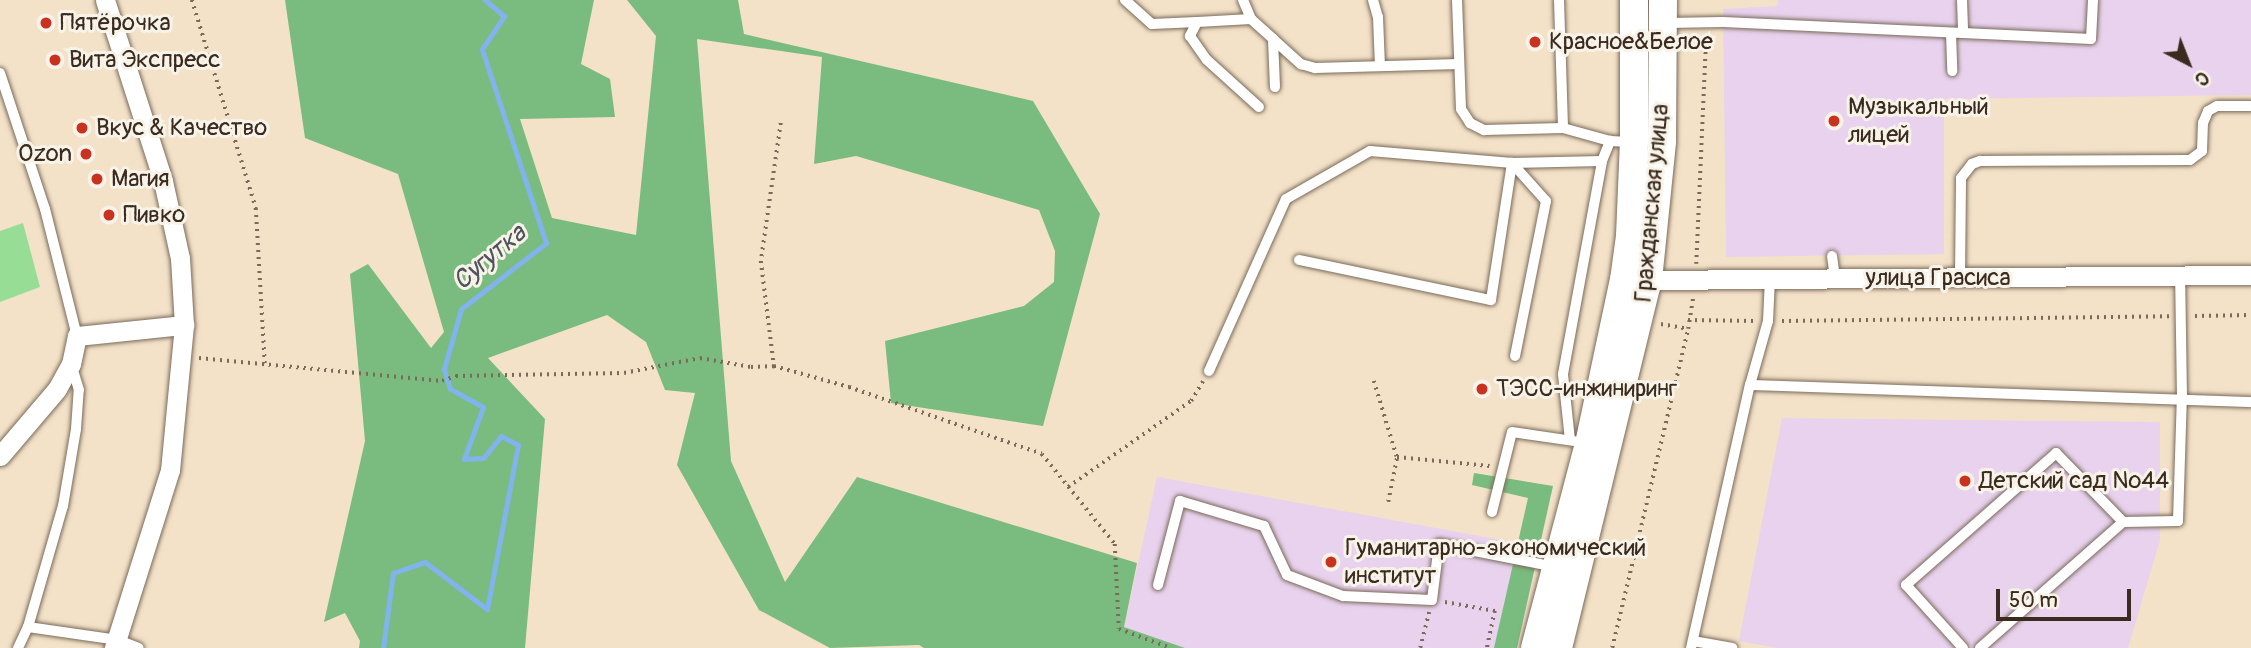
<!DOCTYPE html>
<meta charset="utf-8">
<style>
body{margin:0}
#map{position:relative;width:2251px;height:648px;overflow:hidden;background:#f3e2c8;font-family:Pangolin,sans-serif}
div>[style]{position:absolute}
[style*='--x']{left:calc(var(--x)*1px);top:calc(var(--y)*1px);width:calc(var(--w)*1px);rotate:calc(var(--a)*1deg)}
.built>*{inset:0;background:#e8d2ee}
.green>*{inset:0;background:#98dd96}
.forest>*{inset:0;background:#7abc7f}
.stream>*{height:5px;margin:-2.5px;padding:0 2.5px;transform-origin:2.5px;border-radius:2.5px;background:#81b3ed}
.path>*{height:3.5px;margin-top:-1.75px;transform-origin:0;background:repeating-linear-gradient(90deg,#7b6a5a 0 2px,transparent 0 7px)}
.roads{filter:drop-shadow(0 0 2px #7b6a5a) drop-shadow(0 0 2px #7b6a5a)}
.service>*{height:10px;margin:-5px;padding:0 5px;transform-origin:5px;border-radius:5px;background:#fff}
.minor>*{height:19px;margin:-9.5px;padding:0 9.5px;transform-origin:9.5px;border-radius:9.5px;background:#fff}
.secondary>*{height:28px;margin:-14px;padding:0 14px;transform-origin:14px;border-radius:14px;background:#fff}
.dots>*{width:19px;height:19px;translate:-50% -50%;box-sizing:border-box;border:4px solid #f7f3e8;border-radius:50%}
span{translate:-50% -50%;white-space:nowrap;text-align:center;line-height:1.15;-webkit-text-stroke:6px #f7f3e8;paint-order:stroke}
.poi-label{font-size:24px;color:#3b2a1e}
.left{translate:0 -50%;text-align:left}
.right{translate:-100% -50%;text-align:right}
.street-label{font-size:24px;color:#3b2a1e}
.water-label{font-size:26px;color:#50535c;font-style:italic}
.north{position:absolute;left:2153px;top:28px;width:70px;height:70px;-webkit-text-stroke:5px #f7f3e8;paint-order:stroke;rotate:138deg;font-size:19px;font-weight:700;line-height:28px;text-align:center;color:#3b2a1e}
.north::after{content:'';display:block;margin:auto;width:24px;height:32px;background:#3b2a1e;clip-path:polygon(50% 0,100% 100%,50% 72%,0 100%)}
.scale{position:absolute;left:1996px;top:589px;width:135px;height:32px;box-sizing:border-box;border:4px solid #3b2a1e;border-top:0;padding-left:9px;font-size:21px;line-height:24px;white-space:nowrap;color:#3b2a1e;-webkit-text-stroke:5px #f7f3e8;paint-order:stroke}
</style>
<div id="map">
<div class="built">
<i style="clip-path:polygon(1778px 0,2251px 0,2251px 95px,1944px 99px,1944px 254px,1726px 257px,1723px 9px,1777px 6px)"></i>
<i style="clip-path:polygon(1782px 418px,2160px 422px,2160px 540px,2128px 648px,1777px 648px,1739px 641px)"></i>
<i style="clip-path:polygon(1157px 477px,1529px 545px,1505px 648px,1185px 648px,1124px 628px)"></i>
</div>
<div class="green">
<i style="clip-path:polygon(23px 223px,40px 287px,0 302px,0 231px)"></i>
</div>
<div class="forest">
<i style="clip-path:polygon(285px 0,594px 0,581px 64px,610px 79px,615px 117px,520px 119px,552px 218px,636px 235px,656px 36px,627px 0,738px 0,744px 34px,1033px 101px,1100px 214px,1043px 426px,891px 403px,885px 341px,1024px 306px,1054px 282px,1055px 251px,1039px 210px,856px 156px,814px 164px,822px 57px,697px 39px,731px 461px,785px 582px,857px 477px,1137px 563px,1124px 627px,1185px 648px,924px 648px,919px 645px,830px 648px,759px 610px,677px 465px,695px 393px,665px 390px,646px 342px,607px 315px,488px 358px,545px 419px,525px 648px,359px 648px,360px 641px,345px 613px,324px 622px,365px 441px,350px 274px,368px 264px,431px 348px,444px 332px,398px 174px,305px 138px)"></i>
<i style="clip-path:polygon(1474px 473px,1553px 486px,1517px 648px,1494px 648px,1528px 498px,1472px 485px)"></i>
</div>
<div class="stream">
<i style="--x:383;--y:648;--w:76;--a:-82.4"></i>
<i style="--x:393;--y:573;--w:34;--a:-19"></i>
<i style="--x:425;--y:562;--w:78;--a:37.2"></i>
<i style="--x:487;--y:609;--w:167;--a:-79.3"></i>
<i style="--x:518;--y:445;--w:19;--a:-152"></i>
<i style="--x:501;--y:436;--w:28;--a:129"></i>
<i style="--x:483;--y:458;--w:19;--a:177"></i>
<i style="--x:464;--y:459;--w:55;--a:-69.9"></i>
<i style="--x:483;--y:407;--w:38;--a:-151"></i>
<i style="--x:450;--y:389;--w:21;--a:-107"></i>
<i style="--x:444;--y:369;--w:62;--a:-74.2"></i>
<i style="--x:461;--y:309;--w:108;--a:-37.8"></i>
<i style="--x:546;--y:243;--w:204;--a:-108.3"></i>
<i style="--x:482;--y:49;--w:40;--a:-56"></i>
<i style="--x:504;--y:16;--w:25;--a:-140"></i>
</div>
<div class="path">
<i style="--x:192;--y:0;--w:218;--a:72.9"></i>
<i style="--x:256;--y:208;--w:156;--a:86.7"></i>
<i style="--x:781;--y:123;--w:139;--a:98.2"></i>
<i style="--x:761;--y:261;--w:106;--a:82.9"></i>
<i style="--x:774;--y:366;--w:78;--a:15.6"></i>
<i style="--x:849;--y:387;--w:204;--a:19.1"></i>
<i style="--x:1042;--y:454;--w:116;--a:51"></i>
<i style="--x:1115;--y:544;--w:85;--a:87.3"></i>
<i style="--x:1119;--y:629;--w:55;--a:20.1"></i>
<i style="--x:1696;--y:264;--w:230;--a:-87.5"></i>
<i style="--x:2195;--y:316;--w:56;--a:-1"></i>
<i style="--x:1688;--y:320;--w:68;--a:0.8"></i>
<i style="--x:1782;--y:321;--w:387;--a:-0.7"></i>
<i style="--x:1661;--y:324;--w:27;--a:10"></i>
<i style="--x:199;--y:358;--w:244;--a:5.4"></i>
<i style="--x:442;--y:381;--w:15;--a:-20"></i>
<i style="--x:456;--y:376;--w:168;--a:-1"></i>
<i style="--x:624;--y:373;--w:77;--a:-11.2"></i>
<i style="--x:700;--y:358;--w:52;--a:10"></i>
<i style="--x:751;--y:367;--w:23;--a:-2"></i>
<i style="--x:1374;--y:381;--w:79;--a:73.2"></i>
<i style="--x:1068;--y:487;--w:150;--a:-35"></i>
<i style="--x:1191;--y:401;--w:23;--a:-59"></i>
<i style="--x:1388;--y:502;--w:46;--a:-78.7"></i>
<i style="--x:1397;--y:457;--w:93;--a:5.5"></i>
<i style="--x:1445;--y:602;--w:51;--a:10.2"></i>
<i style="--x:1495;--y:611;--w:38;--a:102"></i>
<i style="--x:1420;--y:648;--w:37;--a:-76"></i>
<i style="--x:1612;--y:648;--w:328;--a:-76.6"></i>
<i style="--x:1688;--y:329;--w:33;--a:-81"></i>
</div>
<div class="roads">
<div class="service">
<i style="--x:1125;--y:0;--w:36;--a:42"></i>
<i style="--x:1152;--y:24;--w:45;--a:-2.5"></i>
<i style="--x:1243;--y:0;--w:21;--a:67"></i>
<i style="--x:1251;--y:19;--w:54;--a:176.8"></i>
<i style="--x:1197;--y:22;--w:16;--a:117"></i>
<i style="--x:1190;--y:36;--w:29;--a:55"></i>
<i style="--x:1207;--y:60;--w:70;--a:42.1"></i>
<i style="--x:1373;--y:0;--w:18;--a:74"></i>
<i style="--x:1378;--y:17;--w:49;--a:87.7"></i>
<i style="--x:1457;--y:0;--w:109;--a:87.9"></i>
<i style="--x:1461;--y:109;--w:17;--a:57"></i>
<i style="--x:1470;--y:123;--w:16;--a:27"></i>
<i style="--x:1484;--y:130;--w:79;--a:-1.5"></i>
<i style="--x:1563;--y:128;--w:49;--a:15.5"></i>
<i style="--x:1610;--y:141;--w:20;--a:3"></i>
<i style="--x:1559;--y:0;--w:128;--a:88.2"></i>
<i style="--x:1962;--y:0;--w:33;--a:88"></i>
<i style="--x:1963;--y:33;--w:128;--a:2.7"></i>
<i style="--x:2091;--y:39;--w:39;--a:-87"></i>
<i style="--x:1251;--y:19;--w:30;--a:42"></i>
<i style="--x:1666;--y:23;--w:57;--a:-1"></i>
<i style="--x:1723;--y:22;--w:240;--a:2.6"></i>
<i style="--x:1951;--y:33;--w:38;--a:88"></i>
<i style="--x:0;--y:73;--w:143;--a:71.7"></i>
<i style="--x:45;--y:209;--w:131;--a:75.9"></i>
<i style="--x:1275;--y:87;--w:48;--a:-92.4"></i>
<i style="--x:1273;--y:39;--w:38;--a:42"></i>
<i style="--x:1301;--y:64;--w:15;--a:16"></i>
<i style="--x:1315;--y:68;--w:144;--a:-1.6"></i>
<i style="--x:1832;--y:256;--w:22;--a:82"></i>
<i style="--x:1299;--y:260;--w:196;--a:11.8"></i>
<i style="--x:1491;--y:300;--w:139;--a:-81.3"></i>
<i style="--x:1512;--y:163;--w:90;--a:-1.3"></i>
<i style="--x:1960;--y:277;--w:99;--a:-89.4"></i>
<i style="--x:1961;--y:178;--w:18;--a:-52"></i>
<i style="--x:1972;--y:164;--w:9;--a:-21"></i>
<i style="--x:1980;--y:161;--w:210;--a:-0.3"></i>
<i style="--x:2190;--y:160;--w:15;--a:-37"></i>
<i style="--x:2202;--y:151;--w:28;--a:-88"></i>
<i style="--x:2203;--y:123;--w:13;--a:-67"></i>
<i style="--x:2208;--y:111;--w:10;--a:-29"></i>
<i style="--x:2217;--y:106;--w:34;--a:0"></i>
<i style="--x:1209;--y:371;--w:188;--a:-65.9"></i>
<i style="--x:1286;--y:199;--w:97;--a:-29.7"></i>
<i style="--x:1370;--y:151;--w:143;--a:4.8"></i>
<i style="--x:1512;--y:163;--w:51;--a:48.2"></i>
<i style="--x:1546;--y:201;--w:158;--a:101.3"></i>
<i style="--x:1750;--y:385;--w:501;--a:1.94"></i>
<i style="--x:1570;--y:440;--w:66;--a:-96.1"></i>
<i style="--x:1563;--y:374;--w:217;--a:-79.6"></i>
<i style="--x:1602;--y:161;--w:22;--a:-68"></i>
<i style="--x:1492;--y:512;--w:82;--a:-76"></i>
<i style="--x:1512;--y:432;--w:63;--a:8.3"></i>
<i style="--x:1158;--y:585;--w:87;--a:-75.3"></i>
<i style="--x:1180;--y:501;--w:88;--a:16.6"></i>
<i style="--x:1264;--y:526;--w:54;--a:64.9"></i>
<i style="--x:1287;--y:575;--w:60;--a:20.6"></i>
<i style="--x:1343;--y:596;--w:89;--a:2.6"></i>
<i style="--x:1432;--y:600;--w:56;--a:-82.9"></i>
<i style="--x:1439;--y:544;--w:118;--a:11.2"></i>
<i style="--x:28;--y:627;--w:91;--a:8.2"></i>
<i style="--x:118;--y:640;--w:22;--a:21"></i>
<i style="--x:1693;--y:641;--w:40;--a:10"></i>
<i style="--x:18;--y:648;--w:23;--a:-65"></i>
<i style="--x:28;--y:627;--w:126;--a:-73.9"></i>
<i style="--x:63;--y:506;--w:78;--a:-80.4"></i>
<i style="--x:76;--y:429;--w:39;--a:-86"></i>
<i style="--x:79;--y:390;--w:27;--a:-107"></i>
<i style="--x:1691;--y:648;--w:270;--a:-77.4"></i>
<i style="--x:1750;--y:385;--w:66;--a:-74.3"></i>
<i style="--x:1768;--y:321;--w:42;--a:-87.3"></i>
<i style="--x:1963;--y:648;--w:85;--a:-132.1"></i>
<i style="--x:1906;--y:585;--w:200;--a:-41.3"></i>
<i style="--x:2056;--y:453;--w:96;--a:45.8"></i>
<i style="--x:1980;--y:648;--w:191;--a:-41.4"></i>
<i style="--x:2123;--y:522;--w:55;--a:-1"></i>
<i style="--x:2178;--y:521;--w:124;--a:-88.2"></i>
<i style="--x:2182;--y:397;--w:122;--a:-90.9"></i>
</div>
<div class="minor">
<i style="--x:105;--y:0;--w:190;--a:72.2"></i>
<i style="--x:163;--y:181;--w:79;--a:77.6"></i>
<i style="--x:180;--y:258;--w:67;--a:86.6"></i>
<i style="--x:184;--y:325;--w:146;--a:95.5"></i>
<i style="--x:170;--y:470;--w:187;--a:107.5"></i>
<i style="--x:1648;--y:280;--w:603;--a:-0.48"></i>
<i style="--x:0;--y:456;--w:88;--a:-49.6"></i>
<i style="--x:57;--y:389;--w:29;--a:-61"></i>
<i style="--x:71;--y:364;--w:29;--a:-78"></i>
<i style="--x:77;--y:336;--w:108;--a:-5.9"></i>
</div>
<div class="secondary">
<i style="--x:1535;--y:648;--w:211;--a:-75.2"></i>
<i style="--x:1589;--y:444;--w:168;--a:-78"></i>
<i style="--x:1624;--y:280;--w:44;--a:-82.2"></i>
<i style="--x:1630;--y:236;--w:94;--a:-87.6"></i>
<i style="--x:1634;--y:142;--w:142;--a:-90"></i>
<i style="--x:1558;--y:648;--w:379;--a:-76.3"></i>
<i style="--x:1648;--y:280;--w:140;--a:-84.2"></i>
<i style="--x:1662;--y:141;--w:141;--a:-89.6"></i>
</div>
</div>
<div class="dots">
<i style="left:46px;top:23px;background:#c8321e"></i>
<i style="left:1535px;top:42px;background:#c8321e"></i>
<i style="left:55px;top:60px;background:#c8321e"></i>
<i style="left:1834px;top:121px;background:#c8321e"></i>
<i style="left:82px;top:128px;background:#c8321e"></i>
<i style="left:86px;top:154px;background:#c8321e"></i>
<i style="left:97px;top:179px;background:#c8321e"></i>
<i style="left:109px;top:215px;background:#c8321e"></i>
<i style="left:1482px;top:389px;background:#c8321e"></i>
<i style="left:1965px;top:481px;background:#c8321e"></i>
<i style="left:1331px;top:562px;background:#c8321e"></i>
</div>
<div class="poi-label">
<span class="left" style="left:60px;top:23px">Пятёрочка</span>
<span class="left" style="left:1549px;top:42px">Красное&amp;Белое</span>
<span class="left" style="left:69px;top:60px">Вита Экспресс</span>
<span class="left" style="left:1848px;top:121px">Музыкальный<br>лицей</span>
<span class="left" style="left:96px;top:128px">Вкус &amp; Качество</span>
<span class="right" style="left:72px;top:154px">Ozon</span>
<span class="left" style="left:111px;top:179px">Магия</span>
<span class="left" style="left:123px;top:215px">Пивко</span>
<span class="left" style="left:1496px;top:389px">ТЭСС-инжиниринг</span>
<span class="left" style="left:1979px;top:481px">Детский сад №44</span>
<span class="left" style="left:1345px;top:562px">Гуманитарно-экономический<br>институт</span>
</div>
<div class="street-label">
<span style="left:1652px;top:203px;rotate:-85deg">Гражданская улица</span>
<span style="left:1938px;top:278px">улица Грасиса</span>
</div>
<div class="water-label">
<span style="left:490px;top:258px;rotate:-40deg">Сугутка</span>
</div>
<div class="north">С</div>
<div class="scale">50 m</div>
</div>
